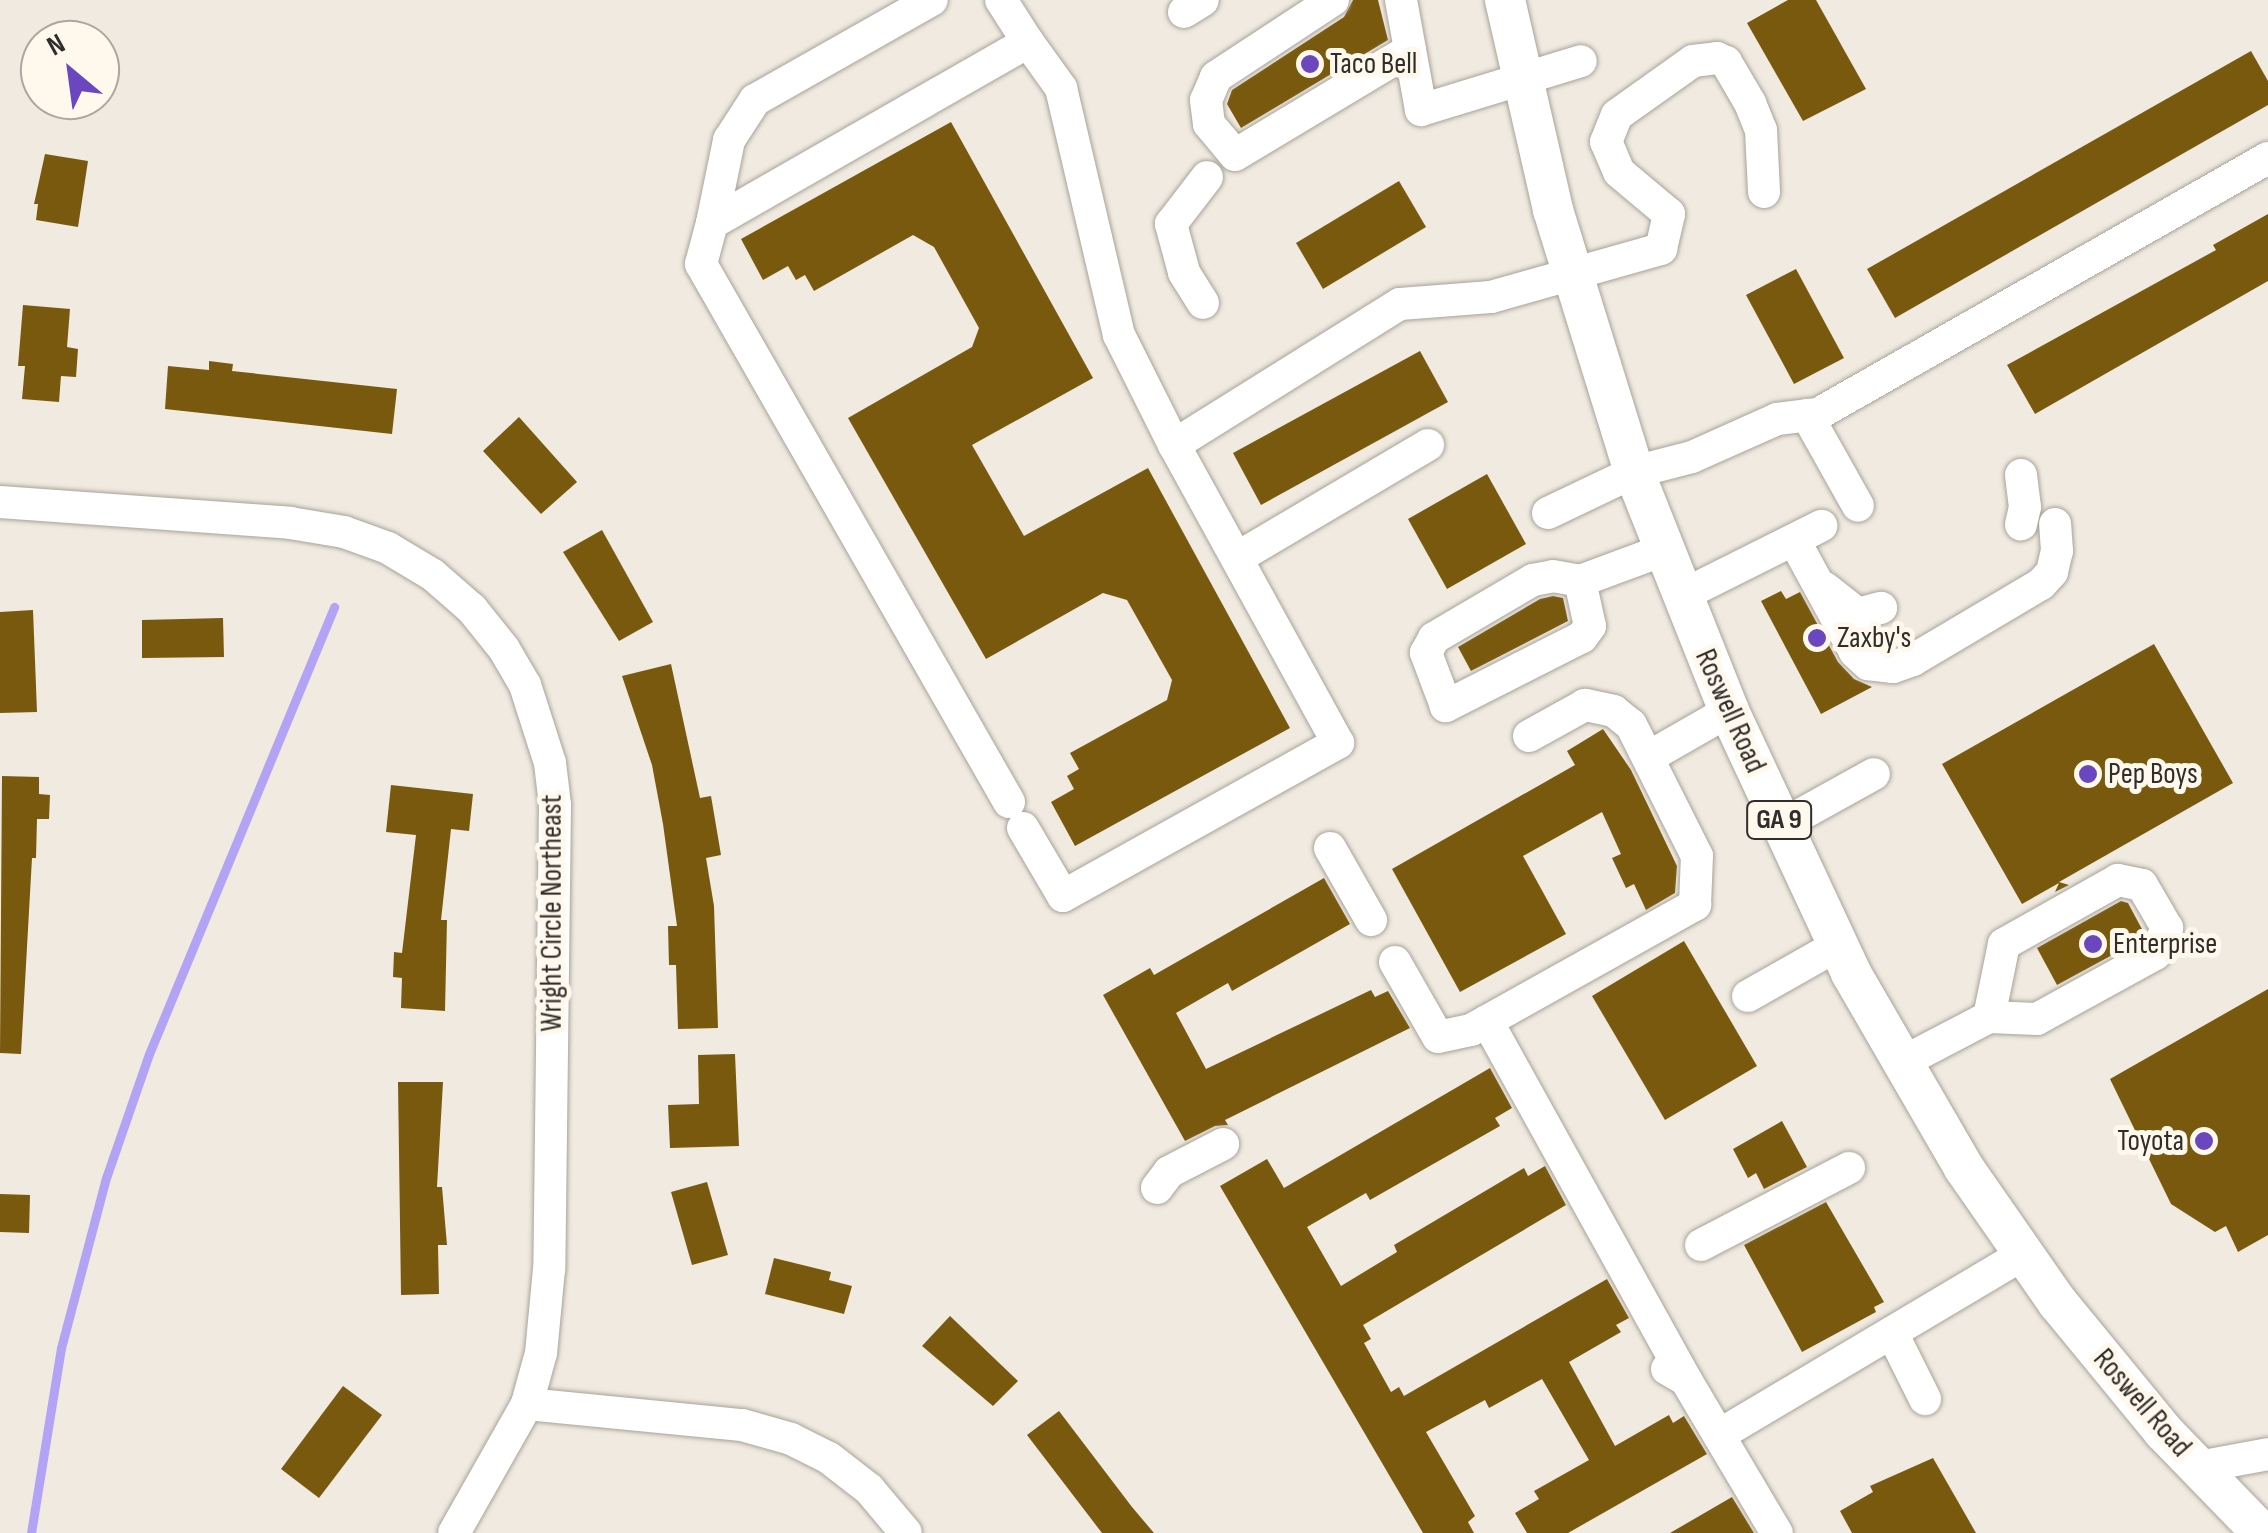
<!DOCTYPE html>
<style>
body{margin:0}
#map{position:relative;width:2268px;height:1533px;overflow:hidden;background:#f0eae0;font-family:"Sofia Sans Condensed",sans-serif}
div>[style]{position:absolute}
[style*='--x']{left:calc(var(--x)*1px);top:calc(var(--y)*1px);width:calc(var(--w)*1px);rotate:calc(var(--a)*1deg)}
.stream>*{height:9px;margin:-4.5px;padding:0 4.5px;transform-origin:4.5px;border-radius:4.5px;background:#b3a3f5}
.building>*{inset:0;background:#79590e}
.roads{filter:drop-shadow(0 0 2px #a8a399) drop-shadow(0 0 2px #a8a399)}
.minor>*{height:32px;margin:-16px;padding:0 16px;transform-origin:16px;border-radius:16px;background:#fff}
.major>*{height:40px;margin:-20px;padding:0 20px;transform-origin:20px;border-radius:20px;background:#fff}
.dots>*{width:28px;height:28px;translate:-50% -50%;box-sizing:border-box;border:5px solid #fef8ed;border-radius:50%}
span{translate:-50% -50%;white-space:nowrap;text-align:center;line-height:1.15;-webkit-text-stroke:10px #fef8ed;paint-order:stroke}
.shield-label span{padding:2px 8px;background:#fef8ed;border:2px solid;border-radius:8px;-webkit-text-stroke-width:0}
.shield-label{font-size:28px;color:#302e2a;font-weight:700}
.poi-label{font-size:30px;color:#302e2a}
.left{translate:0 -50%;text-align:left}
.right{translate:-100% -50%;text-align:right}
.street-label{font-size:30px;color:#302e2a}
.north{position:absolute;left:20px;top:20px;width:100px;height:100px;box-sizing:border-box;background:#fef8ed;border:2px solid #aca79f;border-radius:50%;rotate:331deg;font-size:28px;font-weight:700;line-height:40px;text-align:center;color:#302e2a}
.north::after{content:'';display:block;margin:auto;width:35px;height:45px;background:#6b47bf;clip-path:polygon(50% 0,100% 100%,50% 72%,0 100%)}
</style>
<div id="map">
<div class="stream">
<i style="--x:31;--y:1533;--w:187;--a:-80.8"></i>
<i style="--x:61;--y:1348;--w:176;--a:-75.2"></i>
<i style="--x:106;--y:1178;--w:131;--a:-70.9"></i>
<i style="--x:149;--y:1054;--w:484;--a:-67.5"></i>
</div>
<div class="building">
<i style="clip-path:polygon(1353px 0,1378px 0,1388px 40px,1241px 128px,1227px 104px,1232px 90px,1344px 17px)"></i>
<i style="clip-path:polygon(1788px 0,1816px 0,1866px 89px,1803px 121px,1747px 23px)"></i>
<i style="clip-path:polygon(2251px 51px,2268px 81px,2268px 105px,1895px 318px,1867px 269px)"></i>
<i style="clip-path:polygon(951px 122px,1093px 378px,972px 445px,1024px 536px,1148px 468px,1290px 728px,1075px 846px,1051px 802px,1074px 789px,1067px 776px,1079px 769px,1070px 753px,1167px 700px,1172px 680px,1127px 600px,1103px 593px,986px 659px,848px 418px,972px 347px,979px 328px,934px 247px,913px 235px,814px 291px,805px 275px,796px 280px,788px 266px,763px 280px,741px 239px)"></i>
<i style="clip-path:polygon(45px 154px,88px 161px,78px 227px,36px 220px,38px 204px,34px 204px)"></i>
<i style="clip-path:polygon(1399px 181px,1426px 227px,1323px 289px,1296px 243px)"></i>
<i style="clip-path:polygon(2268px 214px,2268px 281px,2035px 414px,2007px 365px,2216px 250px,2213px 245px)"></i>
<i style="clip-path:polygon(1796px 269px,1844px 358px,1794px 384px,1746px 295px)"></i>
<i style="clip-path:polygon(23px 305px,70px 309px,67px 347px,78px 349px,76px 377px,61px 376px,59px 402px,22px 399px,25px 366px,18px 366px)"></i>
<i style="clip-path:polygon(1420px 351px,1448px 402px,1261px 505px,1233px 453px)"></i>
<i style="clip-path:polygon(209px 361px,233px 364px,232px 371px,397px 389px,392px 434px,165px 409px,168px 366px,209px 370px)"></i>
<i style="clip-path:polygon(519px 417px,577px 482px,541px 514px,483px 451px)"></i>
<i style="clip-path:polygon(1487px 474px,1526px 544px,1447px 589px,1408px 519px)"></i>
<i style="clip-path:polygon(602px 530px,653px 622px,619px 641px,563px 552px)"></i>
<i style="clip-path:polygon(1781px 591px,1786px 599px,1800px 592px,1838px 662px,1854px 679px,1872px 687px,1821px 714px,1761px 601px)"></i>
<i style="clip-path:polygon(1553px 596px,1563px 598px,1568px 621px,1471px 671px,1458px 647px,1540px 599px)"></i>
<i style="clip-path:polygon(33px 610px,37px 712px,0 713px,0 612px)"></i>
<i style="clip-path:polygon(223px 618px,224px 657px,142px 658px,142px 620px)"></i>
<i style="clip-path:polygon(2154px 644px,2233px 783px,2059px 882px,2069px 885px,2055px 892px,2059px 883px,2022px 904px,1942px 764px)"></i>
<i style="clip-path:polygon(671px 664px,700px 798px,711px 796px,721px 855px,706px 858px,714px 906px,718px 1028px,678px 1029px,676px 965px,669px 965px,668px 926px,677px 926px,663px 824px,652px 765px,622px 676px)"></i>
<i style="clip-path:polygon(1603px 729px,1631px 770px,1677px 866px,1675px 893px,1646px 910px,1634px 884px,1626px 888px,1612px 858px,1621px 854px,1602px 812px,1523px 856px,1566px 934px,1460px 992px,1392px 869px,1575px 765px,1567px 751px)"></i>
<i style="clip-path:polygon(2px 776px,39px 777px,39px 794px,50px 795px,49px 819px,37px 819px,36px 858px,32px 858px,21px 1054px,0 1053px)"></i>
<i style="clip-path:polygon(391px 785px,473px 794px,469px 831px,451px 829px,441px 920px,447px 920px,445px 1011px,401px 1008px,402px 978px,393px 977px,394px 952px,402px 953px,416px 835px,386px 832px)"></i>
<i style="clip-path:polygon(1324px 878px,1350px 924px,1232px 991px,1228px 983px,1176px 1013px,1206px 1069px,1371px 990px,1375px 997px,1388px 991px,1410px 1028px,1225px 1120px,1228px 1125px,1215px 1126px,1185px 1141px,1103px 995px,1150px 968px,1154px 975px)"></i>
<i style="clip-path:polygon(2121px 901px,2128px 903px,2143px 931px,2140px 940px,2057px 985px,2037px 948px)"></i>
<i style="clip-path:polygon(1684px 941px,1757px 1066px,1665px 1120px,1592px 996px)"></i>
<i style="clip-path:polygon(2268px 989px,2268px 1235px,2238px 1252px,2226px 1226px,2215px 1232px,2171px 1204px,2110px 1079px)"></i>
<i style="clip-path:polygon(735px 1054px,739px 1146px,670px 1148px,668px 1105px,699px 1104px,698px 1055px)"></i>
<i style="clip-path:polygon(1490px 1068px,1512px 1108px,1495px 1118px,1500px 1126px,1370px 1200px,1366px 1193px,1307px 1227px,1341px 1286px,1397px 1252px,1394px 1245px,1524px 1168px,1528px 1176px,1545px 1166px,1566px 1205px,1363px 1325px,1371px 1339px,1364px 1343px,1391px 1392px,1399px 1387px,1404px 1396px,1607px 1279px,1629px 1318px,1616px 1325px,1621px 1332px,1569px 1362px,1615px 1446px,1669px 1415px,1673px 1423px,1684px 1416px,1707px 1454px,1568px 1533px,1527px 1533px,1515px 1513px,1539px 1499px,1534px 1491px,1589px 1460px,1542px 1379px,1489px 1408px,1485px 1400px,1426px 1432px,1475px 1516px,1468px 1522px,1474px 1533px,1423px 1533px,1220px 1186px,1267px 1159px,1284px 1188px)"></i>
<i style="clip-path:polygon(398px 1082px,443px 1082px,437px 1187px,442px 1187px,447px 1245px,438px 1245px,439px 1294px,401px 1295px)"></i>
<i style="clip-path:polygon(1782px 1121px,1807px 1167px,1764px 1189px,1756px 1173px,1748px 1178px,1733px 1149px)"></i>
<i style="clip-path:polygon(707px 1182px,728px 1255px,692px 1265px,671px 1192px)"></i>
<i style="clip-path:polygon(0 1194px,30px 1195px,29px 1233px,0 1232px)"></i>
<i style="clip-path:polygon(1826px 1202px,1884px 1302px,1874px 1307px,1876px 1312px,1802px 1352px,1744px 1245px)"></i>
<i style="clip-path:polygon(774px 1258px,831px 1272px,829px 1280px,852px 1286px,844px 1314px,765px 1294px)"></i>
<i style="clip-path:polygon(950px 1316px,1018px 1381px,993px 1406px,922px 1346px)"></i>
<i style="clip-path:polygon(343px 1386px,382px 1415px,319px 1498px,281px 1469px)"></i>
<i style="clip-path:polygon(1059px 1411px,1132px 1507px,1154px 1533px,1102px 1533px,1027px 1435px)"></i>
<i style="clip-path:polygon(1933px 1458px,1976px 1533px,1852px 1533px,1840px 1511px,1873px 1492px,1870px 1486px)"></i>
<i style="clip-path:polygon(1732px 1497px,1754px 1533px,1670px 1533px)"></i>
</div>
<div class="roads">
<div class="minor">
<i style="--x:1001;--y:0;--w:50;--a:57.3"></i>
<i style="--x:1333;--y:0;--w:140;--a:146.7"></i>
<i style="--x:1216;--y:77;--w:25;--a:113"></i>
<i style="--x:1206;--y:100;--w:24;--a:83"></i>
<i style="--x:1209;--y:124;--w:40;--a:50"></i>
<i style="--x:1235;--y:155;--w:204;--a:-31"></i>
<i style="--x:1401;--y:0;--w:112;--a:79.7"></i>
<i style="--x:1421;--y:110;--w:167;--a:-17"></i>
<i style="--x:1184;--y:12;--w:22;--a:-32"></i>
<i style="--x:712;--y:223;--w:85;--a:-78.4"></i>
<i style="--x:729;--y:140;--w:48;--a:-57"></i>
<i style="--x:755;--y:100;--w:203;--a:-29.5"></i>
<i style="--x:1203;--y:303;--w:36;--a:-122"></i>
<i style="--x:1184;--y:272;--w:50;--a:-105.2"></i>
<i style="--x:1171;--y:224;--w:59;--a:-52.5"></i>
<i style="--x:1807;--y:415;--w:104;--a:60.7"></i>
<i style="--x:2021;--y:475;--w:32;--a:83"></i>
<i style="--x:2025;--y:507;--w:18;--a:103"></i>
<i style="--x:0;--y:502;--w:291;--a:4.1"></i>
<i style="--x:290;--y:523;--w:55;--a:9.5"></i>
<i style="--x:344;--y:532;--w:47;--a:20"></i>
<i style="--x:388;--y:548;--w:52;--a:31"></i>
<i style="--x:433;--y:575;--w:52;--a:41.1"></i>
<i style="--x:472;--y:609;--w:51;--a:51.3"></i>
<i style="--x:504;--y:649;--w:42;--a:59.7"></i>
<i style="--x:525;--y:685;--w:82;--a:72.2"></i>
<i style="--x:550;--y:763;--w:42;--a:83.2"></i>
<i style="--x:555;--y:805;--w:464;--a:90.7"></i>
<i style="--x:549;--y:1269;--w:84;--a:95.4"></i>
<i style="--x:541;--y:1353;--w:53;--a:105.4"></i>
<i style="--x:527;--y:1404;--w:148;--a:119.5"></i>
<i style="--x:1548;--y:513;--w:95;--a:-25.5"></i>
<i style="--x:1634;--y:472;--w:60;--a:-14.5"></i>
<i style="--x:1692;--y:457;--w:93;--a:-24.1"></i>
<i style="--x:1777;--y:419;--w:41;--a:-7"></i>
<i style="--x:1818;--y:414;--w:518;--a:-29.64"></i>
<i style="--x:1794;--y:540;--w:128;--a:61.4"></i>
<i style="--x:1855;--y:652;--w:18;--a:43"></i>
<i style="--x:1868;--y:664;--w:25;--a:7"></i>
<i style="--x:1893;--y:667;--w:21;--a:-19"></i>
<i style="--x:1913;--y:660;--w:149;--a:-30.7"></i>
<i style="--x:2041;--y:584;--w:16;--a:-47"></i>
<i style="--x:2052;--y:572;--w:22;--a:-77"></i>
<i style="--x:2057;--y:551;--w:27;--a:-94"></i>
<i style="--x:1237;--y:558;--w:222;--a:-30.6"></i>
<i style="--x:1580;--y:581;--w:46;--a:77.5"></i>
<i style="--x:1590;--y:626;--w:14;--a:126"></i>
<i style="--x:1582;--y:637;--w:153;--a:153.1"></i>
<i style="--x:1446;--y:706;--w:57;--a:-110.7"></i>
<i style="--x:1426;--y:653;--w:17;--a:-62"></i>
<i style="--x:1434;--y:638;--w:115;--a:-30.4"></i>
<i style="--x:1533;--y:580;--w:20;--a:-11"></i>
<i style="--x:1553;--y:576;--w:27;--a:10"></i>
<i style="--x:1580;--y:581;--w:90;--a:-20.3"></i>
<i style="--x:1825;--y:588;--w:42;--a:38.2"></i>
<i style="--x:1858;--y:614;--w:24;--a:-15"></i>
<i style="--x:1681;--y:596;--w:157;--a:-26.6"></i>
<i style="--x:1649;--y:757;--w:92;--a:-29.9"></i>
<i style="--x:1009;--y:802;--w:620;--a:-119.79"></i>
<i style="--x:701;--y:264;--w:42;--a:-75"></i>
<i style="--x:712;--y:223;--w:364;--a:-29.8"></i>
<i style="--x:1028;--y:42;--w:57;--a:54.3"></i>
<i style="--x:1061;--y:88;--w:254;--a:76.8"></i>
<i style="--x:1119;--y:335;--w:123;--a:63.4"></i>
<i style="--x:1782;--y:825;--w:105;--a:-29"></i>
<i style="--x:1023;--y:828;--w:79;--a:59.5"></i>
<i style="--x:1063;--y:896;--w:315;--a:-29.1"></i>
<i style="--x:1338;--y:743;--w:340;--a:-118.8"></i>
<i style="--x:1174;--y:445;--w:266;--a:-32"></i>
<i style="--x:1400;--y:304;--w:91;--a:-4.4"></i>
<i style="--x:1491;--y:297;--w:177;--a:-15.8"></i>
<i style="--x:1661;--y:249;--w:36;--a:-77"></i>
<i style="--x:1669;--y:214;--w:65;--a:-140"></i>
<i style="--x:1619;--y:172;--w:33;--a:-113"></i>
<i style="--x:1606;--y:142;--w:29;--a:-68"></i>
<i style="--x:1617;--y:115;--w:93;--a:-35.4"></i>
<i style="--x:1693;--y:61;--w:24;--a:-7"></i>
<i style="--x:1717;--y:58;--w:10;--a:24"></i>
<i style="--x:1726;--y:62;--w:48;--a:59.7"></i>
<i style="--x:1750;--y:103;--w:29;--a:68"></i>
<i style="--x:1761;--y:130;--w:62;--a:87.2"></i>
<i style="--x:1330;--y:848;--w:83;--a:60.3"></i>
<i style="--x:1395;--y:962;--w:86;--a:60.2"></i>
<i style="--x:1438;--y:1037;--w:34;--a:-12"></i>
<i style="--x:1471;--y:1030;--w:257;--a:-29.2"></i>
<i style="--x:1695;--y:905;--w:49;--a:-87.7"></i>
<i style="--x:1697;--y:856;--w:147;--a:-116.7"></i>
<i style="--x:1631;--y:725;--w:22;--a:-141"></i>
<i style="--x:1614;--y:711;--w:30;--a:-168"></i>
<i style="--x:1585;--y:705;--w:64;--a:151"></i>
<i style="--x:1748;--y:996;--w:103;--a:-29.5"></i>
<i style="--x:1487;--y:1021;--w:410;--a:61"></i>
<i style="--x:1901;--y:1063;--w:99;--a:-27.6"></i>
<i style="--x:1989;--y:1017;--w:48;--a:2.4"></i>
<i style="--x:2037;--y:1019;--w:135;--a:-28.8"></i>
<i style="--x:2155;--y:954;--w:29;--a:-65"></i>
<i style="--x:2167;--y:928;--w:50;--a:-120.2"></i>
<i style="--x:2142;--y:885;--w:25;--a:-168"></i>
<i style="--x:2118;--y:880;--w:131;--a:150.7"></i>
<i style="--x:2004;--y:944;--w:75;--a:101.6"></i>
<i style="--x:1157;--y:1188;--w:20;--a:-53"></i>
<i style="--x:1169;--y:1172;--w:61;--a:-27.4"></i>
<i style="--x:1701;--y:1245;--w:167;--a:-27.5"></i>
<i style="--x:1892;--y:1333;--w:74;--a:63.4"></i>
<i style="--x:1667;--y:1369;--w:22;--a:30"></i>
<i style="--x:1686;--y:1380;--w:178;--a:59.3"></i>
<i style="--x:527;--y:1404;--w:216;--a:5.6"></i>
<i style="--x:742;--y:1425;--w:51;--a:15.9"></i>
<i style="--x:791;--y:1439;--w:42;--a:26.6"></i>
<i style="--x:829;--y:1458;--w:51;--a:37.8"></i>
<i style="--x:869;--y:1489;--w:57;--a:49.9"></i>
<i style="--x:1719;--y:1435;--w:355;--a:-30.7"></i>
<i style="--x:2198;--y:1467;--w:71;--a:-10.5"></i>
</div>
<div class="major">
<i style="--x:1505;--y:0;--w:215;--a:77.1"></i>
<i style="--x:1553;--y:210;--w:274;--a:72.8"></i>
<i style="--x:1634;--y:472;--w:257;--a:68.3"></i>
<i style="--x:1729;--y:711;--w:289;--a:65"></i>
<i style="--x:1851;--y:973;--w:225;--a:59.9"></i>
<i style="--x:1964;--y:1168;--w:165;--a:55.2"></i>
<i style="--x:2058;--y:1303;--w:166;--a:50.6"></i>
<i style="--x:2163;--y:1431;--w:142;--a:45.9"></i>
</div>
</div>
<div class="dots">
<i style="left:1310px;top:64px;background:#6b47bf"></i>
<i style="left:1817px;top:638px;background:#6b47bf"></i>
<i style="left:2088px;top:774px;background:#6b47bf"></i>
<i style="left:2093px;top:944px;background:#6b47bf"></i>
<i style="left:2204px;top:1141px;background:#6b47bf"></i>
</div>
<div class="shield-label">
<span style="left:1779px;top:820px">GA 9</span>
</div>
<div class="poi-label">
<span class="left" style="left:1330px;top:64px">Taco Bell</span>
<span class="left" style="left:1837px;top:638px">Zaxby's</span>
<span class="left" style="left:2108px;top:774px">Pep Boys</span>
<span class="left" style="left:2113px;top:944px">Enterprise</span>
<span class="right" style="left:2184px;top:1141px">Toyota</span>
</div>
<div class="street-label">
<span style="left:1730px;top:711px;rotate:66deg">Roswell Road</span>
<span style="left:552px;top:913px;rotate:-90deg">Wright Circle Northeast</span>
<span style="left:2142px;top:1403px;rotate:49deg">Roswell Road</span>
</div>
<div class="north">N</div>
</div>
